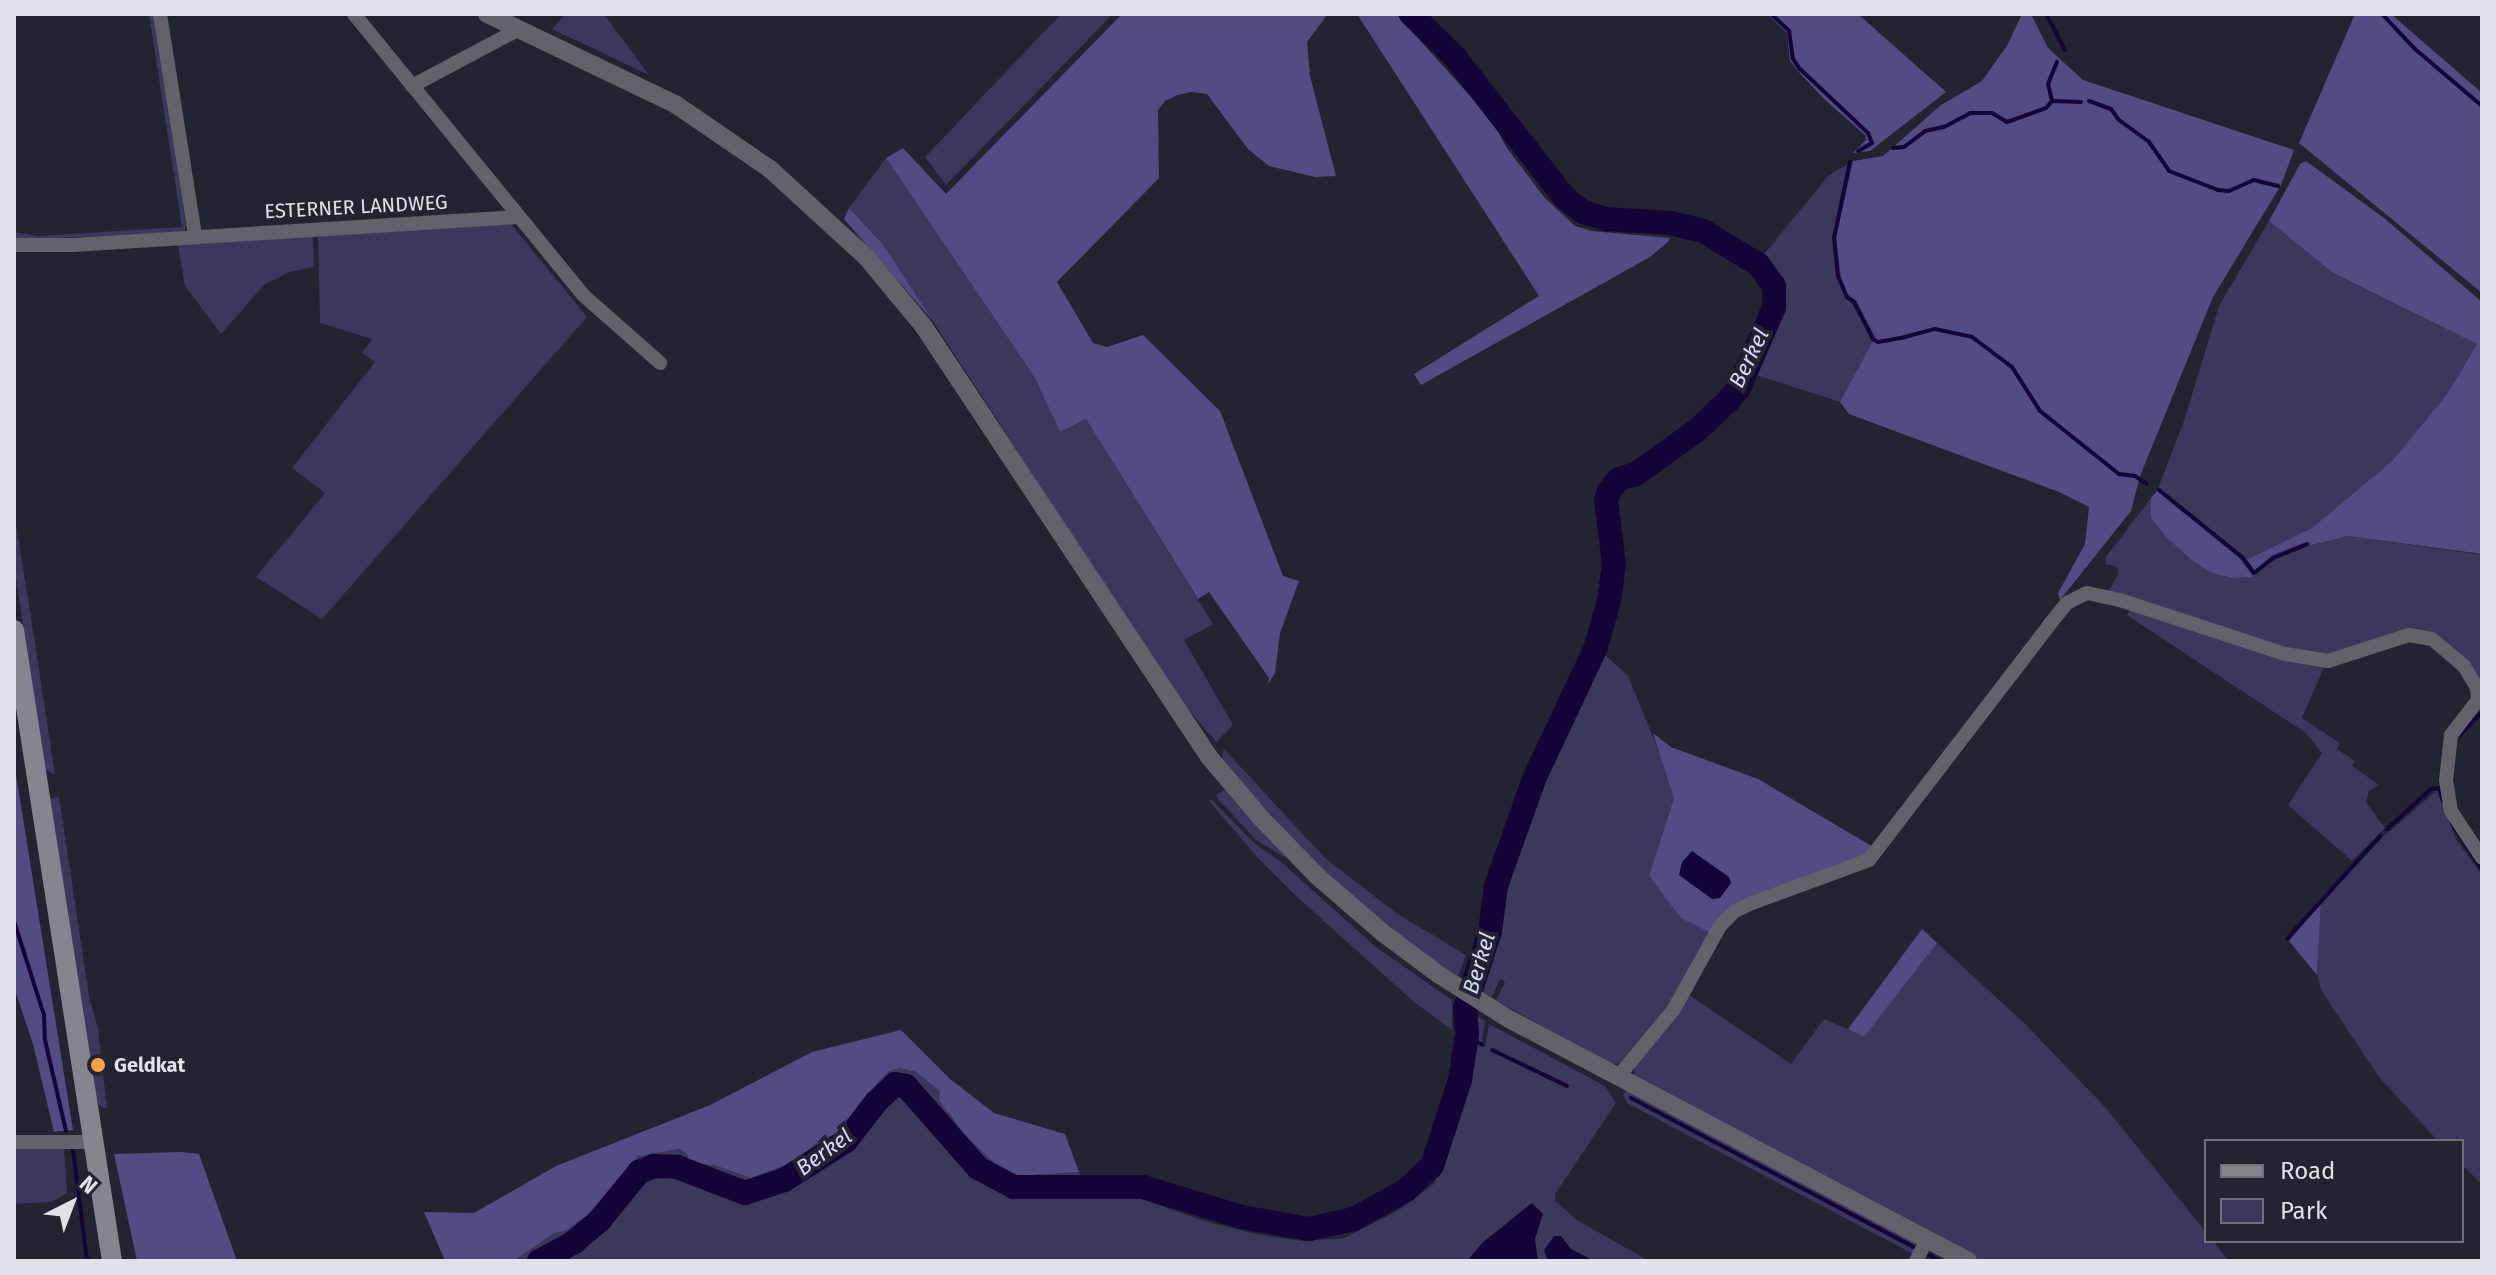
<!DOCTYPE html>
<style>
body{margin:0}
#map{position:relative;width:2496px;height:1275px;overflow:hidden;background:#242331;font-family:"Fira Sans",sans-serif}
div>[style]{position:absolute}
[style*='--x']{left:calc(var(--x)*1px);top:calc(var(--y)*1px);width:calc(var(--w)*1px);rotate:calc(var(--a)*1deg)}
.green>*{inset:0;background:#3c375d}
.forest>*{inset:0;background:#534b84}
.water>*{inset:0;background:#140538}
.stream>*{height:4px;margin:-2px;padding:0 2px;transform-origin:2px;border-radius:2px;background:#140538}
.river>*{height:24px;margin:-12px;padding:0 12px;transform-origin:12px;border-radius:12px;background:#140538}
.minor>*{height:14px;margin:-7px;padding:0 7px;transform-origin:7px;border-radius:7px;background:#63626a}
.tertiary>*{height:18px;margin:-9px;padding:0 9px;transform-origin:9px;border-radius:9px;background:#63626a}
.secondary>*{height:20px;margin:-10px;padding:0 10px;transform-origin:10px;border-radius:10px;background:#858590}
.dots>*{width:22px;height:22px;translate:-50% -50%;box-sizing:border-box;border:4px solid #242331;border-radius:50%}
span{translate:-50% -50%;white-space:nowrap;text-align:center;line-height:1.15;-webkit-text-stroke:8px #242331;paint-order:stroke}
.street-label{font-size:20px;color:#e1e1ea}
.poi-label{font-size:20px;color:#e1e1ea;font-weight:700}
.left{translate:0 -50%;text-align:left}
.water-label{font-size:22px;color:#d9d7fb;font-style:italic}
.frame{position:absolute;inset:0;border:16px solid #e1e1ea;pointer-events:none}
.legend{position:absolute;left:2204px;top:1139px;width:260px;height:104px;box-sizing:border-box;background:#242331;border:2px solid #706f7b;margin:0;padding:10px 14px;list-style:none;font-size:24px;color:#e1e1ea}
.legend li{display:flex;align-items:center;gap:16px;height:40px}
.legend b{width:40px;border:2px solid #706f7b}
.north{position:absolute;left:32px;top:1163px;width:80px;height:80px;-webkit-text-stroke:6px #242331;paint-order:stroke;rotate:42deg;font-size:22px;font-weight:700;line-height:32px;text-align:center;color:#e1e1ea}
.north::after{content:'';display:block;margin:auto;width:28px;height:36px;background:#e1e1ea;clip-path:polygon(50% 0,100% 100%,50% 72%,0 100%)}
</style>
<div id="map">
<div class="green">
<i style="clip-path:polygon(149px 14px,154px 14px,186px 226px,184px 232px,14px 240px,14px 232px,38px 236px,182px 227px)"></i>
<i style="clip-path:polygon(566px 14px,604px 14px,649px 75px,552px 29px)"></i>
<i style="clip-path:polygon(1061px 14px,1113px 14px,946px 185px,925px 157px)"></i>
<i style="clip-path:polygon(886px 158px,1035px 378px,1060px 432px,1086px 419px,1213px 624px,1184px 640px,1233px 725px,1216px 742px,1177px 696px,882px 243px,849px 208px)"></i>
<i style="clip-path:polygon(1853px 161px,1836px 237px,1851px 297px,1857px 300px,1875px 337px,1840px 402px,1756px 375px,1783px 310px,1785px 297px,1780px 280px,1762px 257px,1828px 176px)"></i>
<i style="clip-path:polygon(2269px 221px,2333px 273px,2477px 344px,2448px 393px,2392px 461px,2312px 528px,2252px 566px,2254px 570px,2272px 555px,2307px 541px,2308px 546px,2348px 536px,2482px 555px,2482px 689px,2434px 636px,2328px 658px,2283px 650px,2108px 592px,2118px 575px,2117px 567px,2106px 564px,2106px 557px,2151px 498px,2151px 518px,2164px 535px,2212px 573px,2232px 578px,2253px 576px,2238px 557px,2157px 491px,2184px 421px,2219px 306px)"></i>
<i style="clip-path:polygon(511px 224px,587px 317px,322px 619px,256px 577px,325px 493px,292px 468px,375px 362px,362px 353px,372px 339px,320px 323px,318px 236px)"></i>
<i style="clip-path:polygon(313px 236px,314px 267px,290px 272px,264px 285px,221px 334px,185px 286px,178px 245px)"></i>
<i style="clip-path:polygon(14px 512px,30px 611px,55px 775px,45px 769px,14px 566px)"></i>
<i style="clip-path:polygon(2132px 607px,2325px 665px,2302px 718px,2340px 743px,2337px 749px,2355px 761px,2352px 766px,2379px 785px,2369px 791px,2366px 802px,2385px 828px,2352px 861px,2288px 805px,2322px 753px,2306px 733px,2127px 615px)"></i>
<i style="clip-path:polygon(1601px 651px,1628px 676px,1669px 776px,1674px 798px,1649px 877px,1711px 933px,1660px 1020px,1622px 1063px,1611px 1065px,1496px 1000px,1505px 982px,1500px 979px,1492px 997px,1479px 989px,1504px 916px,1505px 882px,1545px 769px,1556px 746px,1575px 720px)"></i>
<i style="clip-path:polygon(1224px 749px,1325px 858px,1396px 913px,1466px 955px,1458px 976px,1421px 952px,1333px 882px,1221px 761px)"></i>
<i style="clip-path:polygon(1224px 790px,1228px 792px,1289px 860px,1256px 840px,1218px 799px,1216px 795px)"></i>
<i style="clip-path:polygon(2437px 790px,2456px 839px,2482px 875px,2482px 1184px,2462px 1165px,2462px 1141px,2438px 1141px,2378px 1076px,2322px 992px,2317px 975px,2321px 902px,2383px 837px)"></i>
<i style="clip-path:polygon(59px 796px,89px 996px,98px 1029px,107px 1109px,98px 1105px,50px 799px)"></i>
<i style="clip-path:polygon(1212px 800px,1255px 844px,1280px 861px,1376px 947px,1452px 1000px,1452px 1030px,1414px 1002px,1296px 896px,1259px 859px,1209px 801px)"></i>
<i style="clip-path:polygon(1937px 943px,2022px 1021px,2105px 1107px,2206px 1232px,2206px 1241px,2213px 1241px,2229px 1261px,1981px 1261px,1633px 1077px,1635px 1065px,1689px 995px,1791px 1064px,1824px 1019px,1864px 1036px)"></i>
<i style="clip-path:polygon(1471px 1012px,1485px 1021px,1481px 1047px,1485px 1047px,1489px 1024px,1605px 1086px,1616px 1103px,1555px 1194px,1555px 1201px,1577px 1220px,1649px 1261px,548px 1261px,577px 1246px,603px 1226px,644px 1175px,668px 1171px,737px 1196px,772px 1193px,841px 1152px,897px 1091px,904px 1091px,923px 1117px,976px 1173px,1011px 1193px,1128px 1194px,1204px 1221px,1256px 1234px,1301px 1241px,1344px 1238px,1399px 1210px,1435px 1183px,1437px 1170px,1448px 1154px,1467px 1081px,1475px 1039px)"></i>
<i style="clip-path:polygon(900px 1068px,916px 1072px,941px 1091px,949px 1115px,963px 1133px,1004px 1169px,1017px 1176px,1079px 1172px,1082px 1181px,1015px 1181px,998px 1176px,962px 1145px,910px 1082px,894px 1080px,879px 1090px,848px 1132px,833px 1145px,769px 1183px,739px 1186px,679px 1162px,654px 1161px,639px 1167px,596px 1218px,572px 1237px,529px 1261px,514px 1261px,554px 1233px,565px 1231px,638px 1156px,679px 1149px,686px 1153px,691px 1164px,714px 1165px,751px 1178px,768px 1173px,787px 1165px,820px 1141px,837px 1133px,880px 1080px,888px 1071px)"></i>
<i style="clip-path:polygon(1627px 1089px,1916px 1241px,1915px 1255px,1627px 1103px,1623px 1095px)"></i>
<i style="clip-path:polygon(14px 1147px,64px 1148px,67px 1193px,51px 1202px,14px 1204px)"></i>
</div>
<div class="forest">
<i style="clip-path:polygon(1122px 14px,1328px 14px,1307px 42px,1310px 76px,1336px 176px,1315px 177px,1269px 166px,1248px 149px,1207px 94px,1191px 92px,1178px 95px,1165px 101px,1158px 110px,1159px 178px,1057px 282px,1093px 343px,1107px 347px,1143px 335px,1220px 411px,1283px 576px,1299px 581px,1280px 633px,1275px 673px,1268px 684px,1269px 678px,1209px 592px,1198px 599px,1086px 419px,1060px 432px,1035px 378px,886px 158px,903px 148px,946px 194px)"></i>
<i style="clip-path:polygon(1357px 14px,1396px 14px,1491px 119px,1507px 148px,1544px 197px,1575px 226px,1592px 231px,1670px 238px,1668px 242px,1650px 257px,1421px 385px,1414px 374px,1539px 296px)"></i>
<i style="clip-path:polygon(1767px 14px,1858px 14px,1946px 92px,1870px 151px,1853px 153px,1866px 140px,1866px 136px,1824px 99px,1797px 70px,1790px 61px,1787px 33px)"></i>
<i style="clip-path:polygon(2022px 14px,2031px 14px,2048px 48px,2083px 80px,2294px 150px,2281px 185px,2213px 297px,2140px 476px,2131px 511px,2060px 600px,2058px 593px,2085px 544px,2089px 507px,2059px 492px,1849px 414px,1840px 402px,1875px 337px,1857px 301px,1847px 294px,1841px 276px,1836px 237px,1853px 161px,1883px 156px,1941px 105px,1982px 81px,2008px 44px)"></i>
<i style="clip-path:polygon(2355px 14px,2391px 14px,2482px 93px,2482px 293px,2299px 143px)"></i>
<i style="clip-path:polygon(2306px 161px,2384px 218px,2482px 302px,2482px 554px,2348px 536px,2308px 546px,2306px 542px,2272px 555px,2254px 571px,2247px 560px,2312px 528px,2392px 461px,2448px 393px,2477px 344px,2333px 273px,2269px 221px,2300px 164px)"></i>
<i style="clip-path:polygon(849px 208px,882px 243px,933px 321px,844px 219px)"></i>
<i style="clip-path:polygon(2157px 491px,2238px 557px,2254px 577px,2232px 578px,2212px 573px,2193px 561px,2164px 535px,2151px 518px,2151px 498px)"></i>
<i style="clip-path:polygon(1653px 733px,1671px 747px,1758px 779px,1875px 848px,1868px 857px,1750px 898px,1711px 933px,1681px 918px,1649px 876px,1674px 798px)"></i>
<i style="clip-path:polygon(14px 762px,73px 1130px,54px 1132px,33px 1044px,14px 987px)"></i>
<i style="clip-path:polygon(2321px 902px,2317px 975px,2289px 941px)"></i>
<i style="clip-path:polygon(1922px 929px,1937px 943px,1864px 1037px,1848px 1029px)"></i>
<i style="clip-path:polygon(901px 1030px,950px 1079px,994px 1113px,1065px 1134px,1079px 1172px,1017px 1176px,1005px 1173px,963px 1133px,939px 1100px,940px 1091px,916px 1072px,900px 1068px,889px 1071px,880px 1080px,837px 1133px,820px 1141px,787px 1165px,751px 1178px,714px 1165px,691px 1164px,686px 1153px,679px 1149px,638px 1156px,586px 1216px,565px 1231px,554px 1233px,514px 1261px,445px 1261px,424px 1212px,474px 1213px,556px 1166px,710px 1105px,812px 1052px)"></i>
<i style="clip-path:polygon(181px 1152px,199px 1154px,237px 1261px,137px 1261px,114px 1154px)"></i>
</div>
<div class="water">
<i style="clip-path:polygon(1692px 851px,1729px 877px,1731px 883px,1720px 898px,1712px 899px,1679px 875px,1682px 862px)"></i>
<i style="clip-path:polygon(1532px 1203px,1543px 1214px,1535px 1239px,1538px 1261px,1467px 1261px,1482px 1243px)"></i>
<i style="clip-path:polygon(1554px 1236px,1561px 1236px,1571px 1249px,1594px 1261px,1548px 1261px,1544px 1250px)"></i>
</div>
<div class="stream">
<i style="--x:1771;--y:14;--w:25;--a:43"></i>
<i style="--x:1789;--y:31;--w:28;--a:82"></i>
<i style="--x:1793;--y:59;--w:11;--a:56"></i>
<i style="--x:1799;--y:68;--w:95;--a:43.3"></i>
<i style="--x:1868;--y:133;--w:11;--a:68"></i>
<i style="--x:1872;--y:143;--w:16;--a:150"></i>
<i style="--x:2046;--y:14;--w:41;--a:62.2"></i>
<i style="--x:2382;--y:14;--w:48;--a:46.7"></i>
<i style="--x:2415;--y:49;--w:88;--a:40.4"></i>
<i style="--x:2052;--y:101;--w:17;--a:-103"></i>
<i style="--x:2048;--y:84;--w:24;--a:-68"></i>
<i style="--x:2089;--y:101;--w:23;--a:20"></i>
<i style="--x:2111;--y:109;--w:14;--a:54"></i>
<i style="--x:2119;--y:120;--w:37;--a:36"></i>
<i style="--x:2149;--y:142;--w:35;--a:55"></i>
<i style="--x:2169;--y:171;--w:53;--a:21.2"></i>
<i style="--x:2218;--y:190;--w:11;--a:5"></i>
<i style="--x:2229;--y:191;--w:27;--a:-24"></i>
<i style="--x:2254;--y:180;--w:25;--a:14"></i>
<i style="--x:1893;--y:148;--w:11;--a:-5"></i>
<i style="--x:1904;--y:147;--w:26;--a:-37"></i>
<i style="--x:1925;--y:131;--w:19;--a:-12"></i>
<i style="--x:1944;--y:127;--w:30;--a:-28"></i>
<i style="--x:1970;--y:113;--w:22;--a:0"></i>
<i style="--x:1992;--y:113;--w:17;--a:31"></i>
<i style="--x:2007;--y:122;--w:41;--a:-19.7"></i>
<i style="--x:2046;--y:108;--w:9;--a:-49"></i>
<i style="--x:2052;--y:101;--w:29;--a:2"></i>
<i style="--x:1850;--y:162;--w:78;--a:101.9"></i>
<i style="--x:1834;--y:238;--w:38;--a:84"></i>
<i style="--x:1838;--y:276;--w:23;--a:67"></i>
<i style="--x:1847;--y:297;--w:9;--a:36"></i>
<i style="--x:1854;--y:302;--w:42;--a:62.8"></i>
<i style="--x:1873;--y:339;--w:6;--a:31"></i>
<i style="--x:1878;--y:342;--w:23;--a:-10"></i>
<i style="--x:1901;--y:338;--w:35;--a:-15"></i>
<i style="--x:1935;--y:329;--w:38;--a:12"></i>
<i style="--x:1972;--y:337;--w:50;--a:36.9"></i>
<i style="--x:2012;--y:367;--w:52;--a:57.5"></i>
<i style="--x:2040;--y:411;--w:101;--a:38.6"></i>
<i style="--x:2119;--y:474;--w:16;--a:7"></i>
<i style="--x:2135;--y:476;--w:14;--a:34"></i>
<i style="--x:2159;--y:490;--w:107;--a:38.9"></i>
<i style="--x:2242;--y:557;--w:20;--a:53"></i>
<i style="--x:2254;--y:573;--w:24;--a:-38"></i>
<i style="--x:2273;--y:558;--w:37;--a:-22"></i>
<i style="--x:2460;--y:735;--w:32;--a:-46"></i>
<i style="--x:2452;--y:824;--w:55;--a:56.9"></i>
<i style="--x:2387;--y:829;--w:59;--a:-42.3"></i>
<i style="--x:2431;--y:789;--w:8;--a:-7"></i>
<i style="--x:2439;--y:788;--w:14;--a:73"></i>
<i style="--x:14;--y:921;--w:99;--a:72.3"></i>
<i style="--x:44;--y:1015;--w:25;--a:88"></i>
<i style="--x:45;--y:1040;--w:93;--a:77"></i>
<i style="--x:2287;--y:939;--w:139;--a:-47.9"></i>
<i style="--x:1467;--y:1037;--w:16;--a:27"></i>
<i style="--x:1492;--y:1050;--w:83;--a:25.6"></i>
<i style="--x:1631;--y:1098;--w:323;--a:27.8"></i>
<i style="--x:73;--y:1150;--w:112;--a:82.8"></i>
<i style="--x:1929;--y:1255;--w:13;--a:29"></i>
</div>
<div class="river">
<i style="--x:539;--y:1261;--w:40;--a:-28"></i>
<i style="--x:574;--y:1242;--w:34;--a:-40"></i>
<i style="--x:600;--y:1220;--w:62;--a:-50.9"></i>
<i style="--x:639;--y:1172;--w:16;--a:-22"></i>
<i style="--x:654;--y:1166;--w:23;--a:2"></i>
<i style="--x:677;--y:1167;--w:73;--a:20.9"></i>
<i style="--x:745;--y:1193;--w:41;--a:-18.4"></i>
<i style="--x:784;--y:1180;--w:73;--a:-32.2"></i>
<i style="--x:846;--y:1141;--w:49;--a:-52.4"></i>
<i style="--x:876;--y:1102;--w:26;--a:-43"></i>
<i style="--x:895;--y:1084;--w:11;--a:10"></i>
<i style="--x:906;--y:1086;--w:109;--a:48.7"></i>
<i style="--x:978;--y:1168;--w:41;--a:27.8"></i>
<i style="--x:1014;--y:1187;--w:129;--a:0"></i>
<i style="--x:1143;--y:1187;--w:103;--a:16.9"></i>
<i style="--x:1242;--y:1217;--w:68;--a:10.2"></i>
<i style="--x:1309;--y:1229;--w:46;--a:-12.5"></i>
<i style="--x:1354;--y:1219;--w:60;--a:-29.1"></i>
<i style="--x:1406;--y:1190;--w:35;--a:-43"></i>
<i style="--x:1432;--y:1166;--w:90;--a:-72"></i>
<i style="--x:1460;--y:1080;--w:47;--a:-81.3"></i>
<i style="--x:1467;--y:1034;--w:26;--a:-94"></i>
<i style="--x:1465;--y:1008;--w:81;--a:-72"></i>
<i style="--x:1490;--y:931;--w:45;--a:-82.4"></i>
<i style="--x:1496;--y:886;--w:114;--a:-70.4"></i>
<i style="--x:1534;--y:779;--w:146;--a:-64.8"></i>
<i style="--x:1596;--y:647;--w:49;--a:-74.5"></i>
<i style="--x:1609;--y:600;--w:36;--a:-82"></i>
<i style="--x:1614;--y:564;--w:64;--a:-97.1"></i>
<i style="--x:1606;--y:500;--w:9;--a:-72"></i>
<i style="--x:1609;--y:491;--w:16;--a:-50"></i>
<i style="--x:1619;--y:479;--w:18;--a:-16"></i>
<i style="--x:1636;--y:474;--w:74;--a:-35.6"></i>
<i style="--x:1696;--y:431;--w:44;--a:-43.2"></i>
<i style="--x:1728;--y:401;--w:17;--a:-50"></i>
<i style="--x:1739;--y:388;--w:88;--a:-66.6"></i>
<i style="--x:1774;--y:307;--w:21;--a:-90"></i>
<i style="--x:1774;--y:286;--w:26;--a:-126"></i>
<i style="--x:1759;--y:265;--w:66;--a:-148.7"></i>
<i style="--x:1703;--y:231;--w:32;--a:-166"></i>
<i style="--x:1672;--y:223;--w:67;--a:-176.6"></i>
<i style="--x:1605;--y:219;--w:23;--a:-162"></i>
<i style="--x:1583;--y:212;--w:24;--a:-142"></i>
<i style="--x:1564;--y:197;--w:177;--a:-127.9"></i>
<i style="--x:1455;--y:57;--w:62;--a:-135.7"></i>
</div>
<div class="minor">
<i style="--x:160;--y:14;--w:224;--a:81"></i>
<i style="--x:354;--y:14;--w:362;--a:50.8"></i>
<i style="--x:583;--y:295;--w:103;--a:41.4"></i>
<i style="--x:412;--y:86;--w:121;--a:-28"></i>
<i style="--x:14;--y:245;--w:59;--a:0"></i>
<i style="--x:73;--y:245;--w:446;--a:-3.6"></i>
<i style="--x:1618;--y:1077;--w:88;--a:-50.5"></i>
<i style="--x:1674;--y:1009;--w:95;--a:-61"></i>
<i style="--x:1720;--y:926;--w:21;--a:-45"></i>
<i style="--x:1735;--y:911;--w:19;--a:-25"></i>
<i style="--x:1752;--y:903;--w:125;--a:-20.2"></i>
<i style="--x:1869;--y:860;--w:296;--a:-52.5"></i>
<i style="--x:2049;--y:625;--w:28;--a:-51"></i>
<i style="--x:2067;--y:603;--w:22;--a:-27"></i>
<i style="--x:2087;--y:593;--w:34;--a:12"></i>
<i style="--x:2120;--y:600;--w:174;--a:18.1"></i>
<i style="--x:2285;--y:654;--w:44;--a:9.2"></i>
<i style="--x:2328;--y:661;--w:85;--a:-17.8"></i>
<i style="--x:2409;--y:635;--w:23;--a:10"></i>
<i style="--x:2432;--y:639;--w:42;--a:40.2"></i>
<i style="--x:2464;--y:666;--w:26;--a:59"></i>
<i style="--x:2477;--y:688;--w:12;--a:85"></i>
<i style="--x:2478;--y:700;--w:44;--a:127.6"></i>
<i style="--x:2451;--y:735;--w:45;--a:96.3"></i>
<i style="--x:2446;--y:780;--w:31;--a:81"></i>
<i style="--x:2451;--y:811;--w:56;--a:56.6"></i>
<i style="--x:14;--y:1142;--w:79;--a:0"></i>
<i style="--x:1916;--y:1261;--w:25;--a:-63"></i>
</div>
<div class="tertiary">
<i style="--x:487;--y:14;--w:208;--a:25.6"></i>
<i style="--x:675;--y:104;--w:115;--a:34.4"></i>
<i style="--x:770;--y:169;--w:132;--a:42.5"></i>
<i style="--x:867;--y:258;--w:89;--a:50.4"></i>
<i style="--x:924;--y:327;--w:516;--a:56.46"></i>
<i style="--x:1209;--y:757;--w:82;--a:49.5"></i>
<i style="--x:1262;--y:819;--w:79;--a:46"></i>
<i style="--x:1317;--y:876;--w:87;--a:40.8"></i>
<i style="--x:1383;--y:933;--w:69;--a:36.7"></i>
<i style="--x:1438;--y:974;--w:84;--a:32.4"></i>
<i style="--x:1509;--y:1019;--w:519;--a:27.8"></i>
</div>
<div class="secondary">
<i style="--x:14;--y:630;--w:639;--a:81.17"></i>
</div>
<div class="dots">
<i style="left:98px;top:1065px;background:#f9a04c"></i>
</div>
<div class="street-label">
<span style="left:356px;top:207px;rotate:-3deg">ESTERNER LANDWEG</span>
</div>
<div class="poi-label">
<span class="left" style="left:114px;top:1065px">Geldkat</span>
</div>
<div class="water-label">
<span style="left:1749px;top:358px;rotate:-64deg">Berkel</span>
<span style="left:1479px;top:963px;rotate:-73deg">Berkel</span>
<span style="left:824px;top:1152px;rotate:-36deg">Berkel</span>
</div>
<div class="frame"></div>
<ul class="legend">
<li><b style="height:10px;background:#858590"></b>Road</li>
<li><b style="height:22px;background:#3c375d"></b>Park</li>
</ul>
<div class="north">N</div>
</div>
